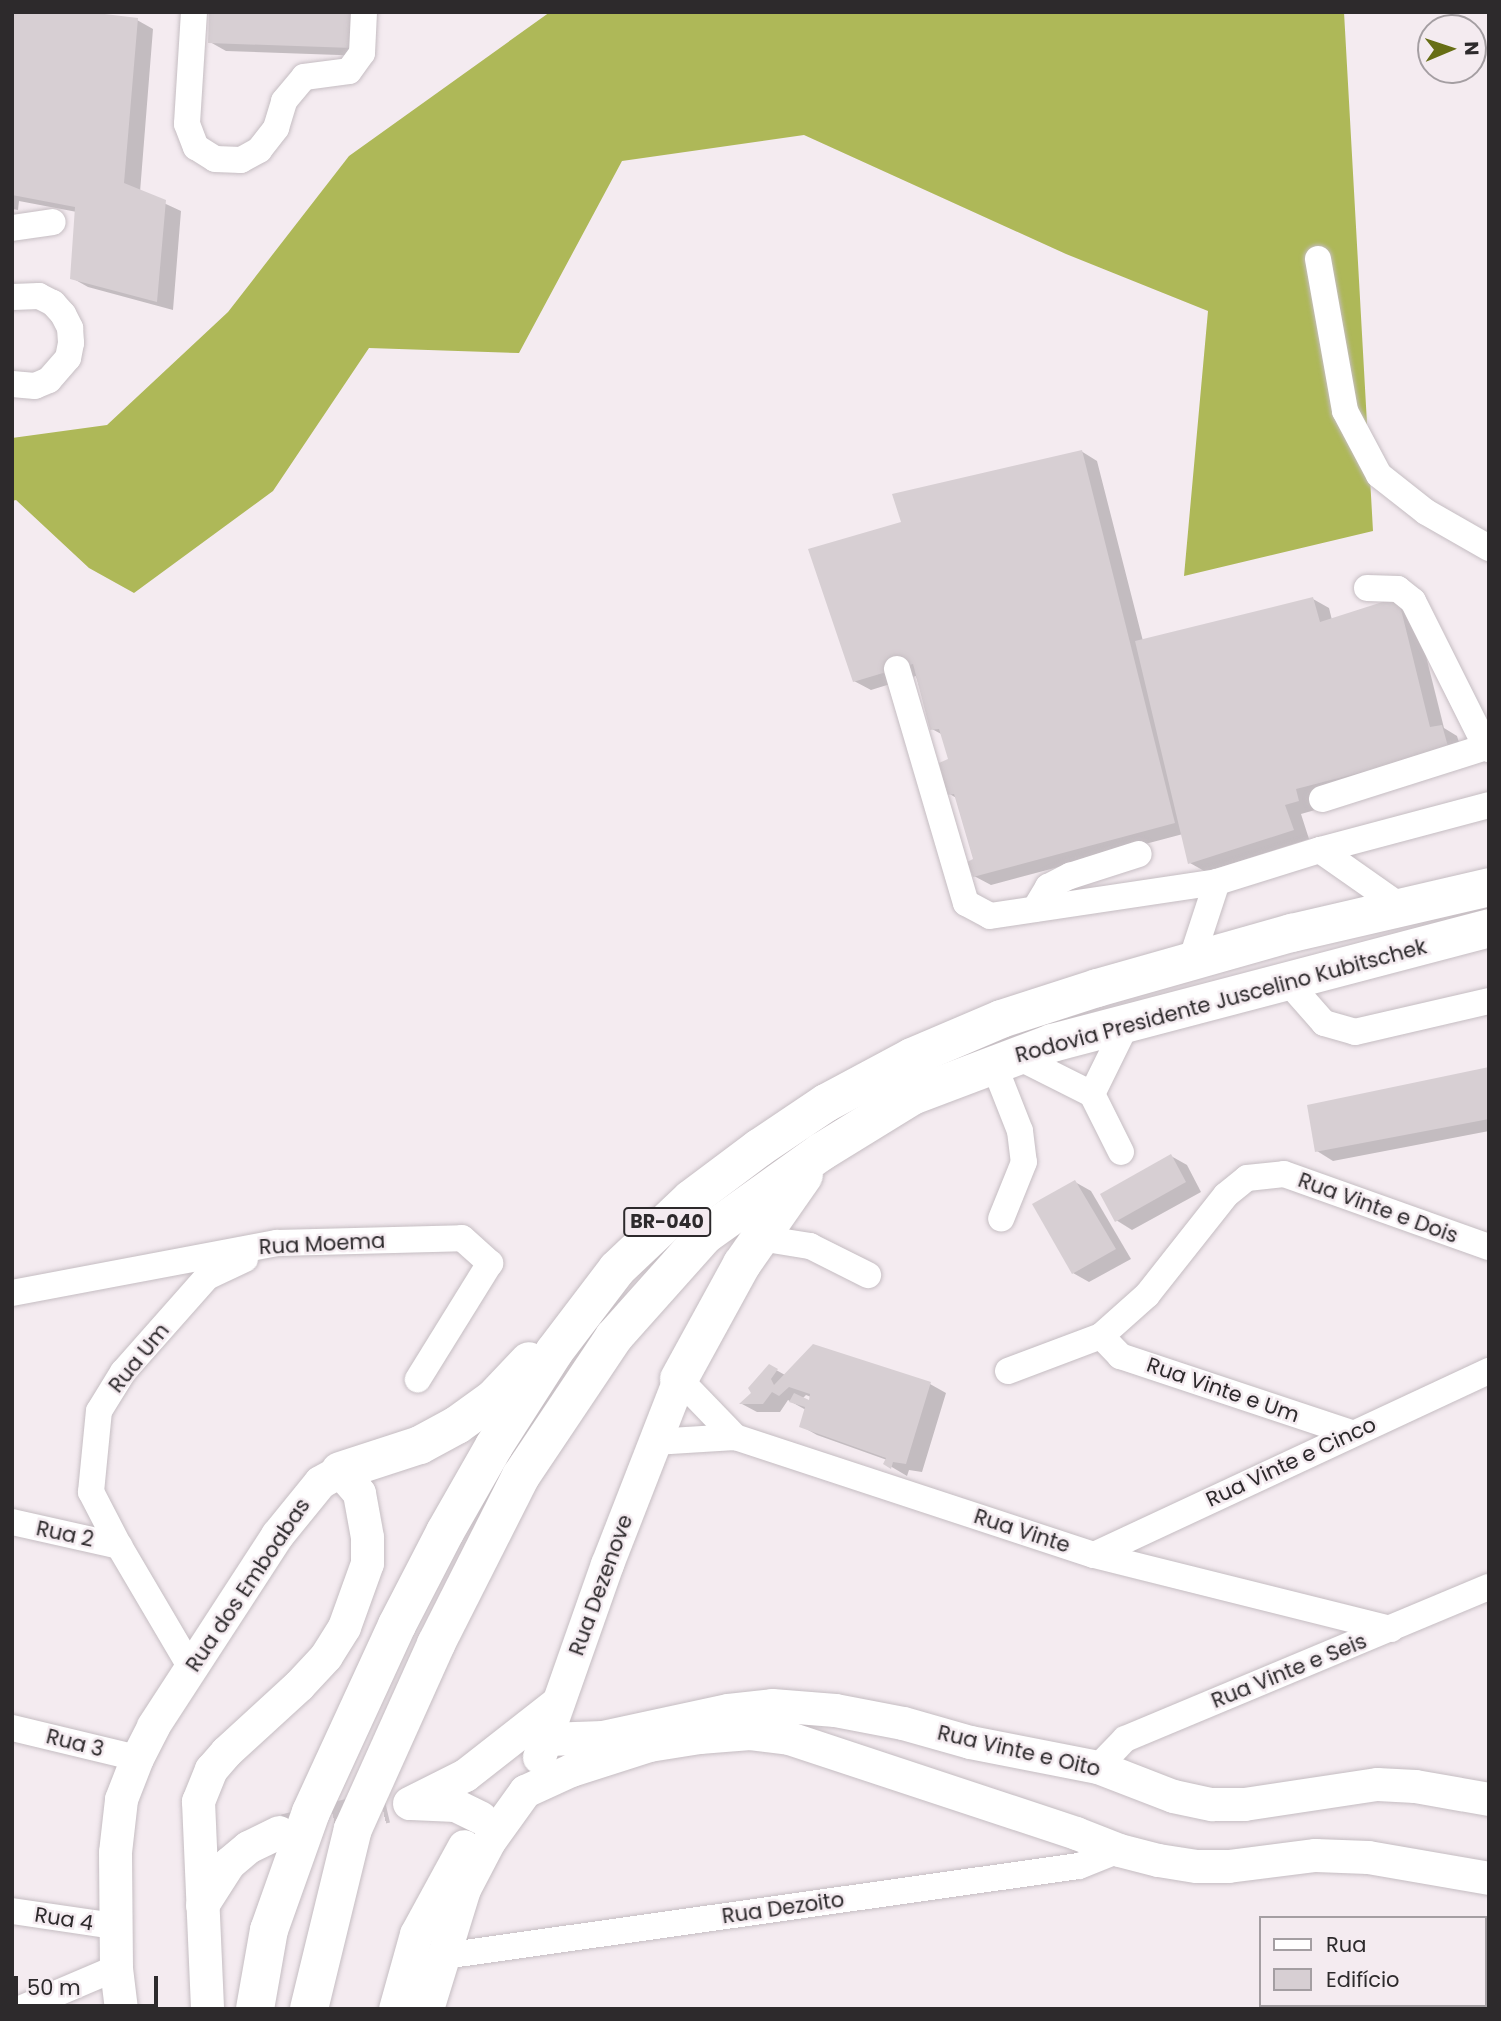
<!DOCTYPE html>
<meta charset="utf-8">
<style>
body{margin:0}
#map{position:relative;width:1501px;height:2021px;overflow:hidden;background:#f4ebf0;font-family:Poppins,sans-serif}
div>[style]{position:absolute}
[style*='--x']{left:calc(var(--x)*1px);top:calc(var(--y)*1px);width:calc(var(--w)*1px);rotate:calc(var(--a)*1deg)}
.forest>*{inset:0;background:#aeb858}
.shadow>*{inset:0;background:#0003}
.building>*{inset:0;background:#d7cfd3}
.major-tunnel>*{height:33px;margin-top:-16.5px;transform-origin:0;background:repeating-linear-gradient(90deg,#ccc4c9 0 33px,transparent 0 50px)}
.roads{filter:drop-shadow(0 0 2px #c5bdc2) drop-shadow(0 0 2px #c5bdc2)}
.minor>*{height:26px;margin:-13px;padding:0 13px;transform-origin:13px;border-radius:13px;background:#fff}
.major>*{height:33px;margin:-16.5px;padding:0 16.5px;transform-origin:16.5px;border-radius:16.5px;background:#fff}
.highway>*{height:38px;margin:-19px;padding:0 19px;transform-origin:19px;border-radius:19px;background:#fff}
span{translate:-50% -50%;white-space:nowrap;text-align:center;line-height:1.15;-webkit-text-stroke:5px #f4ebf0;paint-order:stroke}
.shield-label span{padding:2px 5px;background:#f4ebf0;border:2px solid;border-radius:5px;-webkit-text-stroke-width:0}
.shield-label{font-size:19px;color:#2d2a2c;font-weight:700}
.street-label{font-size:21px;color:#2d2a2c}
.frame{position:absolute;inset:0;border:14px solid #2d2a2c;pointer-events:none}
.legend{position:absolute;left:1259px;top:1916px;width:228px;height:91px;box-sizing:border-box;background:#f4ebf0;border:2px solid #a49ea2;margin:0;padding:9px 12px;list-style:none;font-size:21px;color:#2d2a2c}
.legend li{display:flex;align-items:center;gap:14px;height:35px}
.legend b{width:35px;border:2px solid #a49ea2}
.north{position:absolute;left:1417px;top:14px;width:70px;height:70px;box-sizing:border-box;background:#f4ebf0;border:2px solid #a49ea2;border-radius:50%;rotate:88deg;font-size:19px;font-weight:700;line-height:28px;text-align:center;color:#2d2a2c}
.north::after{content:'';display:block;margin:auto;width:24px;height:32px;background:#676e15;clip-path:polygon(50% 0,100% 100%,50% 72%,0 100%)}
.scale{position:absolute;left:14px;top:1976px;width:144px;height:32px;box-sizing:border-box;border:4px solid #2d2a2c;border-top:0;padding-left:9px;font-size:21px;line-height:24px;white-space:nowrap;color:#2d2a2c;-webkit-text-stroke:5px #f4ebf0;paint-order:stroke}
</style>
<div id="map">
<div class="forest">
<i style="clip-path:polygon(550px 12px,1344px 12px,1373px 531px,1184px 576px,1208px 311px,1066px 254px,804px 135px,622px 161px,519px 353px,369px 348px,273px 491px,134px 593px,89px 568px,16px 500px,12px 501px,12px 438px,107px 425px,228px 312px,349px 156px)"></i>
</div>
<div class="shadow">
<i style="clip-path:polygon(12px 12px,137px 20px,153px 29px,140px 192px,181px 211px,173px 310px,88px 287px,72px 278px,77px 212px,19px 201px,18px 210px,12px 209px)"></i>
<i style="clip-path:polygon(369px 12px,367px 56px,226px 51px,210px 42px)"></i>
<i style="clip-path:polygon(1081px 451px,1097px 461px,1143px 641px,1313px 599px,1329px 608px,1332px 620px,1398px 599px,1414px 608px,1444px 728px,1457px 736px,1464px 759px,1311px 797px,1315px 810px,1301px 814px,1309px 839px,1206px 872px,1190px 863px,1183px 834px,991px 885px,974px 876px,975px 860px,958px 799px,948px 793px,950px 760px,943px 735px,932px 729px,916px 676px,871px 690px,854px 681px,903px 523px)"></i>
<i style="clip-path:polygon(1489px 1068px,1489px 1131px,1333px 1161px,1317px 1151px)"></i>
<i style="clip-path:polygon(1171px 1156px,1187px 1165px,1201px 1192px,1132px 1230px,1116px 1220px)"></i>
<i style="clip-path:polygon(1075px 1182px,1091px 1191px,1131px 1259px,1089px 1282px,1073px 1273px)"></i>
<i style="clip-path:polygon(evenodd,769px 1366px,785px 1375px,930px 1384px,946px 1393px,922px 1472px,909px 1470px,907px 1476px,885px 1463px,887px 1460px,817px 1435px,801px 1426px,806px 1410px,788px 1400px,780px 1412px,757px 1412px,742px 1404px,753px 1393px,769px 1366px,806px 1395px,811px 1397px,810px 1402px,802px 1399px,806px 1395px)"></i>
</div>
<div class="building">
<i style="clip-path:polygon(12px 12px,88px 12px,138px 18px,124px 183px,166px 200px,157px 302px,70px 279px,75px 207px,12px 195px)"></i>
<i style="clip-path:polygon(209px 12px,353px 12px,352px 48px,208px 43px)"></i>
<i style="clip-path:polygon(1082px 450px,1175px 823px,973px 877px,967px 862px,973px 859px,954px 794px,947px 795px,939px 763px,948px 759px,939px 729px,930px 730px,913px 664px,853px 682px,808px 549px,901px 522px,892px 494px)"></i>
<i style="clip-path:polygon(1313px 597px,1320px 622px,1398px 597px,1430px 727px,1442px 725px,1449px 750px,1296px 789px,1299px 801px,1285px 805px,1294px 830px,1188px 864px,1135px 641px)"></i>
<i style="clip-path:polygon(1489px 1067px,1489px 1119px,1315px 1152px,1307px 1105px)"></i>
<i style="clip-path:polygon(1171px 1154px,1186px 1182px,1115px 1222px,1100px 1194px)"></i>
<i style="clip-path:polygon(1075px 1180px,1116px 1249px,1072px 1274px,1032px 1204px)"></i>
<i style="clip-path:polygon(813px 1344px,931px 1382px,906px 1464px,893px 1462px,891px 1469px,883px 1464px,886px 1458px,799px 1427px,805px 1407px,789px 1402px,794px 1393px,809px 1400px,810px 1394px,789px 1387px,779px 1396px,772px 1392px,763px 1404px,739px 1404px,751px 1393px,748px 1388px,769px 1364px,778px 1369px,771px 1379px,774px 1385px)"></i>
</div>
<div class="major-tunnel">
<i style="--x:285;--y:1830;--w:104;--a:-13.4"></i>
</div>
<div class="roads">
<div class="minor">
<i style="--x:194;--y:12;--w:112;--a:93.6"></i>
<i style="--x:187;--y:124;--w:25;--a:69"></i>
<i style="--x:196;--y:147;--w:22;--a:32"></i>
<i style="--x:215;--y:159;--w:26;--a:2"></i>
<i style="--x:241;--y:160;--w:21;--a:-29"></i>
<i style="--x:259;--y:150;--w:28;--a:-52"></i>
<i style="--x:276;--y:128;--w:28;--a:-73"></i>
<i style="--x:284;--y:101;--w:31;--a:-50"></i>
<i style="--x:304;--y:77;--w:45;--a:-7.6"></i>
<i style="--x:349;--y:71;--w:22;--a:-54"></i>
<i style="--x:362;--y:53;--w:41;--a:-87.2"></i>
<i style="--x:12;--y:228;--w:41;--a:-8.3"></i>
<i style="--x:1318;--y:259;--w:154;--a:79.9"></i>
<i style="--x:1345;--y:411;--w:72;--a:62"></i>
<i style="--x:1379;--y:475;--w:60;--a:38.2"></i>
<i style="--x:1426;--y:512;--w:73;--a:29.7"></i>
<i style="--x:12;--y:297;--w:27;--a:-2"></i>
<i style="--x:39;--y:296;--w:16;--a:27"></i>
<i style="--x:53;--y:303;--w:15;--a:48"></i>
<i style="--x:63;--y:314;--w:16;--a:63"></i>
<i style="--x:70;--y:328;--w:15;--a:86"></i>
<i style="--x:71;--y:343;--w:15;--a:101"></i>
<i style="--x:68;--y:358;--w:29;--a:131"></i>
<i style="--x:49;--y:380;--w:15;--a:157"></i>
<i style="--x:35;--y:386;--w:23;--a:-175"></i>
<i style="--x:1367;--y:588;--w:31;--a:2"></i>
<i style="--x:1398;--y:589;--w:19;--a:39"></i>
<i style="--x:1413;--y:601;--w:163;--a:63.4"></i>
<i style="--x:897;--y:669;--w:244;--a:73.6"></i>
<i style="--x:966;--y:903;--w:27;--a:28"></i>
<i style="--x:990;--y:916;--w:230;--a:-8.5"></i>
<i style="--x:1217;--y:882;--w:108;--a:-17.3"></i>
<i style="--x:1320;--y:850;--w:175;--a:-14.9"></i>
<i style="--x:1322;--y:799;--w:172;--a:-17.6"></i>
<i style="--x:1486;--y:747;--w:4;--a:34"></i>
<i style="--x:1320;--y:850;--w:103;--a:35.1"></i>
<i style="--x:1035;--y:909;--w:26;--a:-59"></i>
<i style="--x:1048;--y:887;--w:25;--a:-27"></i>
<i style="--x:1070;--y:876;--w:72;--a:-17.7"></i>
<i style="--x:1191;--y:961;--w:83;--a:-71.8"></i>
<i style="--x:1287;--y:981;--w:56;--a:48.6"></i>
<i style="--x:1324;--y:1023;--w:32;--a:16"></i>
<i style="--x:1355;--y:1032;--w:138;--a:-13"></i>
<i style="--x:1016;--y:1056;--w:85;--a:26.6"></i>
<i style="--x:994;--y:1065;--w:71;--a:68.5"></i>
<i style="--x:1020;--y:1131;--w:31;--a:83"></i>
<i style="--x:1024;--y:1162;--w:61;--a:112"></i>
<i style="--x:1121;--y:1152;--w:65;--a:-116.6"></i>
<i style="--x:1092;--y:1094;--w:79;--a:-63.8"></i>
<i style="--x:760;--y:1238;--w:51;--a:9.1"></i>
<i style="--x:810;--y:1246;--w:65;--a:26.6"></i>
<i style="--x:12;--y:1293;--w:270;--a:-10.7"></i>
<i style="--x:277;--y:1243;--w:185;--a:-1.5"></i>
<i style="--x:462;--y:1238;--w:38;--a:42"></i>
<i style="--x:490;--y:1263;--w:137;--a:121.8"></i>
<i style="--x:1101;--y:1336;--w:28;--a:46"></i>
<i style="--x:1120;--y:1356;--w:244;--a:18.4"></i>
<i style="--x:1008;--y:1371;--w:99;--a:-20.6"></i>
<i style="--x:1101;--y:1336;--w:62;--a:-41.7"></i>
<i style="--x:1147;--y:1295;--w:127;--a:-51.7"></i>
<i style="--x:1226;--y:1195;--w:27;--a:-39"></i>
<i style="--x:1247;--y:1178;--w:37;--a:-6"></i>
<i style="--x:1284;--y:1174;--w:218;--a:19.6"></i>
<i style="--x:679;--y:1379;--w:81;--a:46"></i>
<i style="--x:735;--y:1437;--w:378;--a:18.2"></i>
<i style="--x:1094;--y:1555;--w:306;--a:14"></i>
<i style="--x:654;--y:1442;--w:81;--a:-3.5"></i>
<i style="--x:12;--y:1522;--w:110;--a:12.6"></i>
<i style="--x:1094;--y:1555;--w:436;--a:-25"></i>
<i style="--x:191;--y:1668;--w:142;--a:-120.5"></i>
<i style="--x:119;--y:1546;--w:61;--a:-117.4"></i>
<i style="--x:91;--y:1492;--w:81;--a:-84.4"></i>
<i style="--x:99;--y:1411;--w:46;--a:-58.4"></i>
<i style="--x:123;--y:1372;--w:127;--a:-48.5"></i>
<i style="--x:207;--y:1277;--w:42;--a:-25.3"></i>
<i style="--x:12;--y:1728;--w:129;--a:13.5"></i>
<i style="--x:1098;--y:1767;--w:39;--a:-46"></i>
<i style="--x:1125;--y:1739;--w:394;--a:-22.7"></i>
<i style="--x:12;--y:1911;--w:104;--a:8.3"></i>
<i style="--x:444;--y:1956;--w:641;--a:-8.07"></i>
<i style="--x:1079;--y:1866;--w:43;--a:-21.8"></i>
<i style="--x:20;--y:2009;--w:104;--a:-23.1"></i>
</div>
<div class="major">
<i style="--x:547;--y:1739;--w:56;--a:-2"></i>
<i style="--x:603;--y:1737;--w:128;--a:-12.2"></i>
<i style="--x:728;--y:1710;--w:44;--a:-6.5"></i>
<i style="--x:772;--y:1705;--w:63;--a:4.5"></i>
<i style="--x:835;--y:1710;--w:69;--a:10.8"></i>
<i style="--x:903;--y:1723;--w:70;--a:15.8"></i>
<i style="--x:970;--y:1742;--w:130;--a:11.1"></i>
<i style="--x:1098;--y:1767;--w:80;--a:21.1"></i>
<i style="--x:1173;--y:1796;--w:40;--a:12"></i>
<i style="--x:1212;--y:1804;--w:32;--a:0"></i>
<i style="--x:1244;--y:1804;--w:134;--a:-8.6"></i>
<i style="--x:1377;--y:1784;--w:38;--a:3"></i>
<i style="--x:1415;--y:1786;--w:75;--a:10"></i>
<i style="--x:539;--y:1757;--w:205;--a:-70.6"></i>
<i style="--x:607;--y:1564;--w:199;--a:-68.7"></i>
<i style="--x:409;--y:1803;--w:63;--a:-26.6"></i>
<i style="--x:465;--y:1775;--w:118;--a:-38.1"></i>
<i style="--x:411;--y:1803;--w:44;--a:2.6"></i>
<i style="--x:455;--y:1805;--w:28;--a:26"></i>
<i style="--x:202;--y:1905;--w:50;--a:-57.3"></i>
<i style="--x:229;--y:1863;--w:25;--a:-40"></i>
<i style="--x:248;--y:1847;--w:34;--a:-26"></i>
<i style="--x:121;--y:2009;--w:41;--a:-97"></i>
<i style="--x:116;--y:1968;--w:116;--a:-90.5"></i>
<i style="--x:115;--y:1852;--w:53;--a:-83.5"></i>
<i style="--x:121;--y:1799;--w:44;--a:-68.7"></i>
<i style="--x:137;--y:1758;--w:36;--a:-63"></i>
<i style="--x:153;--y:1726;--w:228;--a:-57"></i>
<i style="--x:277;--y:1535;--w:68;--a:-50.9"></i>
<i style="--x:320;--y:1482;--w:23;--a:-29"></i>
<i style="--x:340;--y:1471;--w:29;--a:49"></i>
<i style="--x:359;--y:1493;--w:45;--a:79.7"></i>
<i style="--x:367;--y:1537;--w:26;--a:90"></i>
<i style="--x:367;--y:1563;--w:68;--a:109.8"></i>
<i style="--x:344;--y:1627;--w:34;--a:122"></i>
<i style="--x:326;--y:1656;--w:40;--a:133"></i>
<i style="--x:299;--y:1685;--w:99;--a:137.5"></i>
<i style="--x:226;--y:1752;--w:23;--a:131"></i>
<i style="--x:211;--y:1769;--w:35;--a:112"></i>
<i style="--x:198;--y:1801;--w:208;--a:87.5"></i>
<i style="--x:395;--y:2009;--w:78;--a:-74.4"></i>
<i style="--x:416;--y:1934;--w:100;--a:-61.4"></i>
<i style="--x:427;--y:2009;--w:126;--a:-72.9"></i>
<i style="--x:464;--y:1889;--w:54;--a:-62.5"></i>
<i style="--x:489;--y:1841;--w:62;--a:-54.2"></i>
<i style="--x:525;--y:1791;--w:51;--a:-24.5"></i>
<i style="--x:571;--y:1770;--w:82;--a:-17.8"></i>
<i style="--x:649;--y:1745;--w:51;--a:-9.1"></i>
<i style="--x:699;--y:1737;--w:51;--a:-4.5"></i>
<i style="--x:750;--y:1733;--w:39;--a:7"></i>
<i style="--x:789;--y:1738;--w:302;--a:18.3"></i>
<i style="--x:1076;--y:1833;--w:46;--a:21.6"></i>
<i style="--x:1119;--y:1850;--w:40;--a:14.4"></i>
<i style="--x:1158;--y:1860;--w:39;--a:9"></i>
<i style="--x:1197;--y:1866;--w:31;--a:0"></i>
<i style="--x:1228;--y:1866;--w:88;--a:-7.2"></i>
<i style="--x:1315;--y:1855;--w:53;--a:2.2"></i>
<i style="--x:1368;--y:1857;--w:123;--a:9.8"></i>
</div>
<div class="highway">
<i style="--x:679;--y:1379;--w:131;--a:-61.3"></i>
<i style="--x:742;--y:1264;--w:108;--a:-55.1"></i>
<i style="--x:340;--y:1471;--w:84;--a:-18"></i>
<i style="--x:420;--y:1445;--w:42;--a:-28.4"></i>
<i style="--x:457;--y:1425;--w:44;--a:-35.8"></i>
<i style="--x:493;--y:1399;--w:52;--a:-46.5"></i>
<i style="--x:255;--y:2009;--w:80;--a:-80"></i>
<i style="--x:269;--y:1930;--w:125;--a:-70.4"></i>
<i style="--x:311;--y:1812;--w:206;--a:-65.3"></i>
<i style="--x:397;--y:1625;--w:105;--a:-62.7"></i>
<i style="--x:445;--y:1532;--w:99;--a:-60.3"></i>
<i style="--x:494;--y:1446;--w:112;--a:-57.4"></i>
<i style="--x:554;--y:1352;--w:104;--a:-52.8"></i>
<i style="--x:617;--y:1269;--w:102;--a:-43.4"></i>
<i style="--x:691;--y:1199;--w:85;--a:-36.9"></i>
<i style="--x:759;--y:1148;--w:81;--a:-33.9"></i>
<i style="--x:826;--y:1103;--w:98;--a:-28.1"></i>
<i style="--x:912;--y:1057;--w:97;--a:-23.1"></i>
<i style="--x:1001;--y:1019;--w:101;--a:-17.9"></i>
<i style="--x:1097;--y:988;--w:203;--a:-15.8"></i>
<i style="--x:1292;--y:933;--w:202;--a:-13.1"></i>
<i style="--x:309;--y:2009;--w:185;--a:-76.3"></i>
<i style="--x:353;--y:1829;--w:203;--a:-65.8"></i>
<i style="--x:436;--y:1644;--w:188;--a:-63.2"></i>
<i style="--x:521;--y:1476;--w:167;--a:-56.2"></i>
<i style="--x:614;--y:1337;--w:137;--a:-48.3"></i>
<i style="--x:705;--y:1235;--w:143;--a:-35.6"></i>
<i style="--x:821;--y:1152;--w:107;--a:-31.6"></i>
<i style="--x:912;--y:1096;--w:150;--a:-20.7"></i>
<i style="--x:1052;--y:1043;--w:452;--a:-14.7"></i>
</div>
</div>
<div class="shield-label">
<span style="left:667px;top:1222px">BR-040</span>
</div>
<div class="street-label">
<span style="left:1221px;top:1001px;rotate:-15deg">Rodovia Presidente Juscelino Kubitschek</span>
<span style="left:1378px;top:1208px;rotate:20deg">Rua Vinte e Dois</span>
<span style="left:322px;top:1244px;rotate:-3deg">Rua Moema</span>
<span style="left:139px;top:1358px;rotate:-51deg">Rua Um</span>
<span style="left:1223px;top:1390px;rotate:19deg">Rua Vinte e Um</span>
<span style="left:1291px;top:1462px;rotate:-25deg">Rua Vinte e Cinco</span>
<span style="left:1022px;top:1531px;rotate:18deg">Rua Vinte</span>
<span style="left:65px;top:1534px;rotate:12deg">Rua 2</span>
<span style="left:248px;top:1585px;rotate:-56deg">Rua dos Emboabas</span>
<span style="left:601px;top:1585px;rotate:-70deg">Rua Dezenove</span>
<span style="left:1289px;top:1671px;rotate:-22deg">Rua Vinte e Seis</span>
<span style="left:75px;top:1743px;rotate:14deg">Rua 3</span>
<span style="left:1019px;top:1751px;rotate:13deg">Rua Vinte e Oito</span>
<span style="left:783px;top:1908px;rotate:-8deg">Rua Dezoito</span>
<span style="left:64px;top:1919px;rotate:9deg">Rua 4</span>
</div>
<div class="frame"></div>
<ul class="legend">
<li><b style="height:9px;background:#fff"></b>Rua</li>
<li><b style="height:19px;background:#d7cfd3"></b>Edifício</li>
</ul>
<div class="north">N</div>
<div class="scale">50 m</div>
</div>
